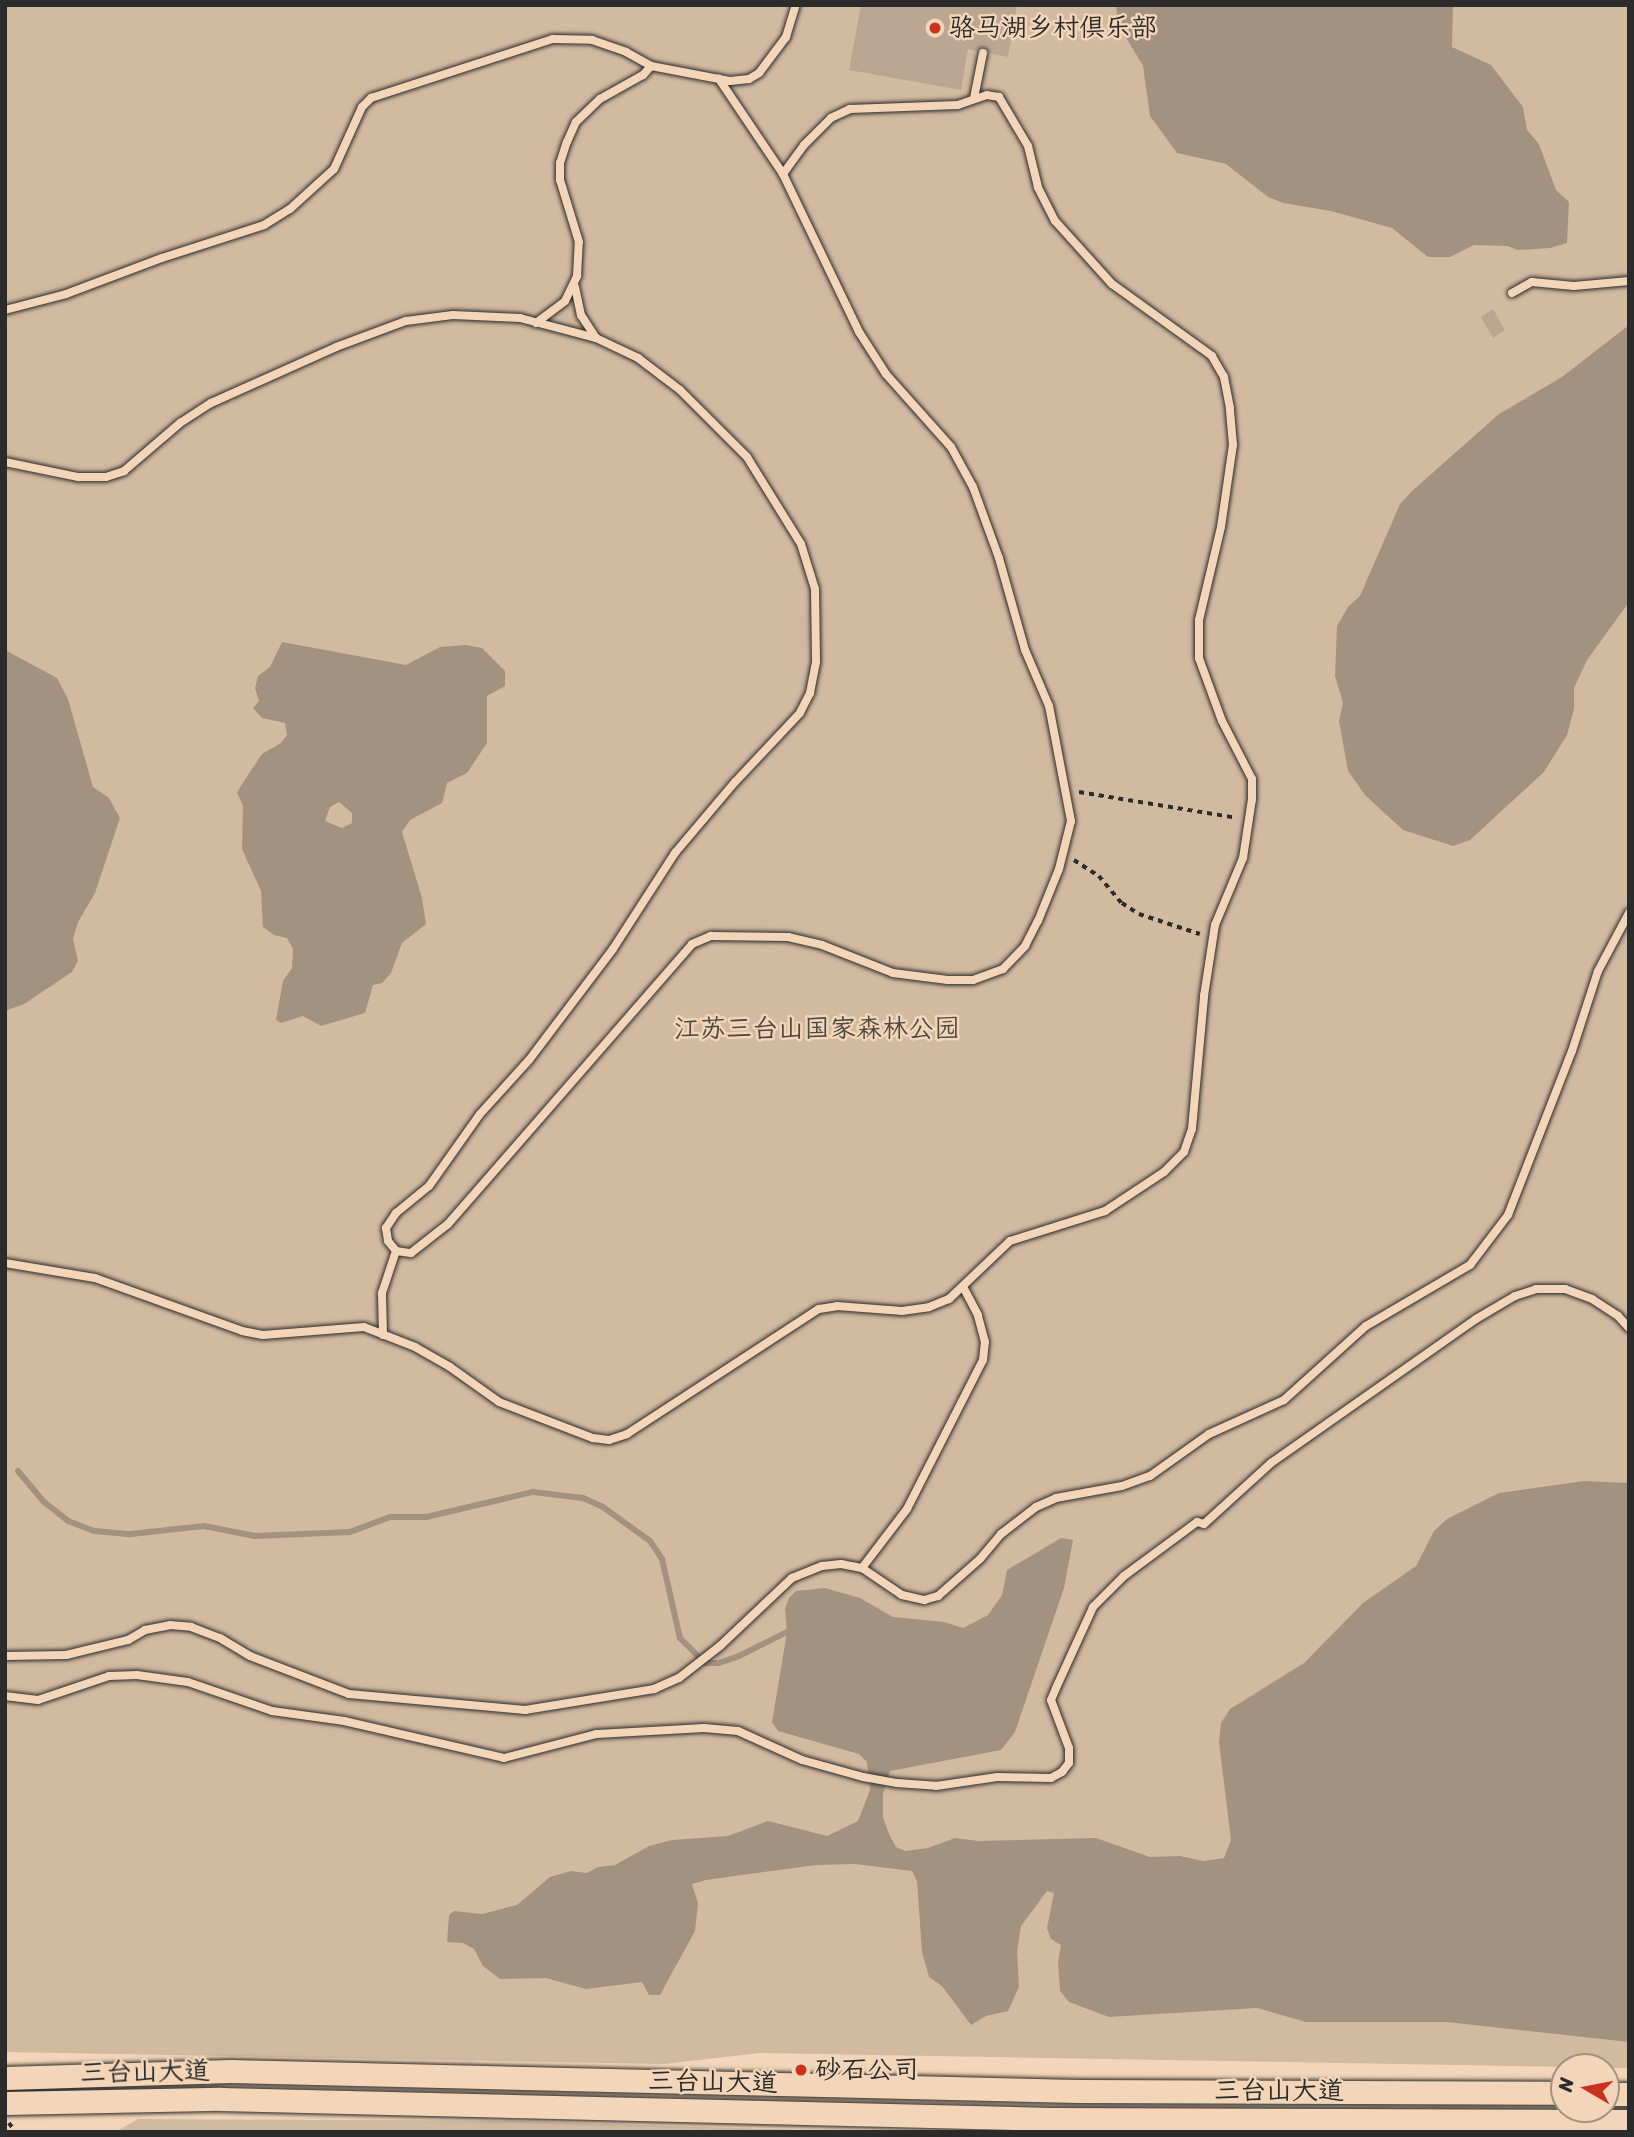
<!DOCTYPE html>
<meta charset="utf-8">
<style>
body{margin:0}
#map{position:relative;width:1634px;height:2137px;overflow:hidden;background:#f3d6b9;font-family:Sriracha,"LXGW WenKai TC",sans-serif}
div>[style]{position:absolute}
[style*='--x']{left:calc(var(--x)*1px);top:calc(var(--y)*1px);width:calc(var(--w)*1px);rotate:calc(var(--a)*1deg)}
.green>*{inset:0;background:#d2baa1}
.water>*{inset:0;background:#a49280}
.stream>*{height:6px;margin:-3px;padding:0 3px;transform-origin:3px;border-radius:3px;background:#a49280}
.building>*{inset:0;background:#bba692}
.path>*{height:3.5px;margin-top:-1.75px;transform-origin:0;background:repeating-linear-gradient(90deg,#2b2b2b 0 5px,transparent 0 10px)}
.roads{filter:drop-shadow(0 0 2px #2b2b2b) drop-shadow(0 0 2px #2b2b2b)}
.service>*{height:8px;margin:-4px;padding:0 4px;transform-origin:4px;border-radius:4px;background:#f3d6b9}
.secondary>*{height:23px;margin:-11.5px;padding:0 11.5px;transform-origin:11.5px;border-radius:11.5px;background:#f3d6b9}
.dots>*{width:19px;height:19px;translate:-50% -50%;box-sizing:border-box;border:4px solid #f3d6b9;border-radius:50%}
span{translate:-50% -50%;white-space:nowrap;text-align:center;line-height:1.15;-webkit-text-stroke:5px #f3d6b9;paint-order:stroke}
.poi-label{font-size:26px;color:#2b2b2b}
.left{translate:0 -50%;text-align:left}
.park-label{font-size:26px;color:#4c4843}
.street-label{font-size:26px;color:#2b2b2b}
.frame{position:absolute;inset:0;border:7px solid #2b2b2b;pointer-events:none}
.north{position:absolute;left:1550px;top:2053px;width:70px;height:70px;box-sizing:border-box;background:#f3d6b9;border:2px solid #a39280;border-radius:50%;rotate:280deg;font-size:19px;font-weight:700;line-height:28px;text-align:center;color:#2b2b2b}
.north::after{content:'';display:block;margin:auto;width:24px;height:32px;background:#c8321e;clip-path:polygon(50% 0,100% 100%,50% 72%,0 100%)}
</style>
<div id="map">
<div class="green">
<i style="clip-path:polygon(5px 5px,1629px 5px,1629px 2068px,760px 2053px,664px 2064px,5px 2052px)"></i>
<i style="clip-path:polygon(138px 2119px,514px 2121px,861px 2132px,115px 2132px)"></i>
</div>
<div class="water">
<i style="clip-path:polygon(1116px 5px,1453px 5px,1452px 47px,1491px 65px,1523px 107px,1527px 130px,1539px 144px,1556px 190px,1569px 202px,1567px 243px,1550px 248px,1518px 250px,1507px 246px,1474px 245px,1450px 257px,1428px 257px,1392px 228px,1331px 211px,1283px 203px,1268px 197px,1226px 164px,1177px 153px,1150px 116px,1143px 66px,1118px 24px)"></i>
<i style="clip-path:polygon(1629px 325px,1629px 602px,1587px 660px,1574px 688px,1574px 709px,1567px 735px,1544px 772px,1470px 840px,1453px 846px,1403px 830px,1365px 795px,1348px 771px,1339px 721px,1343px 703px,1335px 676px,1337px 626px,1348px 607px,1360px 596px,1400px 504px,1412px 491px,1499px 414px,1562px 377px)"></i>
<i style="clip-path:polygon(evenodd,282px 642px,406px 665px,440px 647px,466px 645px,482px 648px,505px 671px,505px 686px,487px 696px,487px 743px,467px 773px,447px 783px,442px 803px,410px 820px,402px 832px,422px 898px,426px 924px,402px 943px,391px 973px,382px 983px,373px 985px,365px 1013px,321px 1026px,303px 1016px,281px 1023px,276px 1020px,283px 981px,292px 968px,293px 949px,287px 938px,274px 935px,263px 927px,261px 891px,242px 849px,243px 806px,237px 792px,262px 754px,281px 743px,287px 735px,285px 723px,262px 718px,253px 708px,259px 701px,255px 688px,258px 676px,270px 667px,282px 642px,339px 802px,352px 813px,352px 823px,342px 828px,325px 821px,330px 807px,339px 802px)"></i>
<i style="clip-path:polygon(5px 650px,57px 678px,68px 699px,93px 787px,109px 798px,120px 818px,95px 893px,78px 922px,73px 939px,78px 961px,72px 972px,24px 1004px,5px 1011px)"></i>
<i style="clip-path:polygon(1584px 1481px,1629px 1483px,1629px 2042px,1447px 2022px,1306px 2022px,1257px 2008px,1109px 2017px,1069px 2002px,1060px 1991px,1058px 1962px,1061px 1945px,1051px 1939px,1047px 1928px,1054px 1893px,1047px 1891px,1021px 1926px,1017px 1952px,1019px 1987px,1008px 2011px,986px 2016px,971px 2025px,942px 1986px,929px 1977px,922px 1952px,917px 1881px,912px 1871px,855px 1864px,816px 1865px,706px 1880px,692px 1884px,698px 1903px,695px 1931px,660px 1995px,649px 1995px,642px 1982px,586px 1989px,546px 1978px,500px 1979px,483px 1966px,474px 1949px,463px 1943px,447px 1942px,449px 1915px,454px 1911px,482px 1914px,517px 1905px,550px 1877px,571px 1871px,587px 1873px,598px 1867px,615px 1865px,649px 1846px,672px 1840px,728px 1836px,768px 1821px,827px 1836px,858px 1821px,870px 1790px,867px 1762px,859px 1754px,778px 1731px,772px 1722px,787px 1632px,785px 1609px,789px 1598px,796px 1591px,825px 1588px,860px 1598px,893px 1617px,944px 1622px,963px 1628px,988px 1615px,1002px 1595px,1007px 1570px,1061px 1538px,1073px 1540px,1064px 1588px,1015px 1732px,1001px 1750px,890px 1771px,883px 1794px,883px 1817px,889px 1834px,896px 1847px,905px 1851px,928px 1848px,955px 1838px,979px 1841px,1096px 1838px,1150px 1857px,1180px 1856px,1203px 1861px,1224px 1858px,1231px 1840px,1219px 1742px,1221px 1723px,1230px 1709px,1304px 1663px,1363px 1603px,1416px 1566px,1434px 1531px,1447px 1519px,1499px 1493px)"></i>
</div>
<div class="stream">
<i style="--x:18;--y:1471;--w:40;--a:50"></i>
<i style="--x:44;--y:1502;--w:31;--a:38"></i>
<i style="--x:68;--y:1521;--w:28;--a:21"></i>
<i style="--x:94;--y:1531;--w:37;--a:5"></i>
<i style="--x:131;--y:1534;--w:73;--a:-6.3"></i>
<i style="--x:204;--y:1526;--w:52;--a:11.1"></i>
<i style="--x:255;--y:1536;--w:95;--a:-2.4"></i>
<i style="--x:350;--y:1532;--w:43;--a:-20.6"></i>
<i style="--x:390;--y:1517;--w:36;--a:0"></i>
<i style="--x:426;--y:1517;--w:110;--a:-13.2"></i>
<i style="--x:533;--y:1492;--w:50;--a:6.8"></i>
<i style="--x:583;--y:1498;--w:22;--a:24"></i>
<i style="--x:603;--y:1507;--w:58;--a:35.9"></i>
<i style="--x:650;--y:1541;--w:22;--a:56"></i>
<i style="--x:662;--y:1559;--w:81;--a:77.2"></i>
<i style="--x:680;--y:1638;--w:35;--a:45"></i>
<i style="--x:705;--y:1663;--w:14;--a:0"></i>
<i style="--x:719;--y:1663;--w:21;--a:-19"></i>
<i style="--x:739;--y:1656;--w:54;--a:-26.6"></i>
</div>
<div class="building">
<i style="clip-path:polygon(861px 5px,1017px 5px,1008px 57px,989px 53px,984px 47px,977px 51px,968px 49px,961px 90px,849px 70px)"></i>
<i style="clip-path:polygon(1493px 309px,1505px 330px,1493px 338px,1481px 317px)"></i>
</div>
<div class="path">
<i style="--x:1079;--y:792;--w:160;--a:9.3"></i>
<i style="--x:1074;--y:860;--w:30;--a:33"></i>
<i style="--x:1099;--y:876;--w:35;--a:50"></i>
<i style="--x:1122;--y:903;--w:20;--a:33"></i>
<i style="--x:1139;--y:914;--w:64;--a:18.2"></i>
<i style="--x:9;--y:2123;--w:11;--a:52"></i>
</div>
<div class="roads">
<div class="service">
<i style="--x:974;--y:98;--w:46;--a:-78.7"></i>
<i style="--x:575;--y:287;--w:29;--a:78"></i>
<i style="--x:581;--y:315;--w:27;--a:57"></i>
<i style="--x:1512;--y:293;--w:23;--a:-29"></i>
<i style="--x:1532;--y:282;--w:42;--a:5.4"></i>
<i style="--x:1574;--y:286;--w:55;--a:-5.2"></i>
<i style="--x:5;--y:310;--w:63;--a:-14.7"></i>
<i style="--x:66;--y:294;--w:103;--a:-20.6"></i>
<i style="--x:162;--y:258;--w:107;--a:-17.9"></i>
<i style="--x:264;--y:225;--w:31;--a:-32"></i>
<i style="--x:290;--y:209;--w:59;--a:-42.3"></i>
<i style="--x:334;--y:169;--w:68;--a:-65.7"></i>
<i style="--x:362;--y:107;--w:13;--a:-45"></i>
<i style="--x:371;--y:98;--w:191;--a:-18"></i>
<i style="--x:553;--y:39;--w:39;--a:1"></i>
<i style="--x:592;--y:40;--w:36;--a:19"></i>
<i style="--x:626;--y:52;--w:29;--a:29"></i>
<i style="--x:651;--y:66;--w:80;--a:10.8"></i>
<i style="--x:730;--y:81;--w:19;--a:-6"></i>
<i style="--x:749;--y:79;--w:12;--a:-31"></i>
<i style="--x:759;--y:73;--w:45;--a:-53.1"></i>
<i style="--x:786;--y:37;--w:34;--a:-73"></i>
<i style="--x:536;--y:323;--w:36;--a:-37"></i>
<i style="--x:565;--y:301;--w:28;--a:-64"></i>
<i style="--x:577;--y:276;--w:34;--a:-87"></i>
<i style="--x:579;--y:242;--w:65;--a:-107"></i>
<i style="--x:560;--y:180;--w:17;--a:-90"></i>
<i style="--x:560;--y:163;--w:22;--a:-72"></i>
<i style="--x:567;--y:142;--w:22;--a:-66"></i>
<i style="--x:576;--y:122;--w:33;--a:-44"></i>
<i style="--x:600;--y:99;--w:49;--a:-29.2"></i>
<i style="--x:643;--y:75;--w:12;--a:-48"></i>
<i style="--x:5;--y:462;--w:75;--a:11.6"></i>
<i style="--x:78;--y:477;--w:28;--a:0"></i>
<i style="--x:106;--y:477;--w:19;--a:-18"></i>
<i style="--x:124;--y:471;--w:74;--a:-40.6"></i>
<i style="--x:180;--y:423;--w:37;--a:-33"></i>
<i style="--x:211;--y:403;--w:137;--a:-24.1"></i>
<i style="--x:336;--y:347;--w:75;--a:-20.4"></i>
<i style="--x:406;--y:321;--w:47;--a:-7.3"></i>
<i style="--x:453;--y:315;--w:67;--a:2.6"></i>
<i style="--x:520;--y:318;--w:79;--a:14.7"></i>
<i style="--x:596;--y:338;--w:47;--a:25.5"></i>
<i style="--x:638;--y:358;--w:53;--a:37.3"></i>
<i style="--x:680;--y:390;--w:95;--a:45"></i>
<i style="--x:747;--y:457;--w:102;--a:58.2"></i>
<i style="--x:801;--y:544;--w:47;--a:72.7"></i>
<i style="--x:815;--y:589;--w:73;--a:89.2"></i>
<i style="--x:816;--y:662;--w:32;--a:101"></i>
<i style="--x:810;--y:693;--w:22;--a:117"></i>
<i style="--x:800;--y:713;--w:95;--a:133.3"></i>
<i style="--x:735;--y:782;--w:93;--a:130.2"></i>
<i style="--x:675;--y:853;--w:114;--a:122.9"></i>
<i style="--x:613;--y:949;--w:139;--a:127.1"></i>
<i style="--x:529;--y:1060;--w:73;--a:132.2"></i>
<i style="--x:480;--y:1114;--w:88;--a:125.3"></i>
<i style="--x:429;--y:1186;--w:43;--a:140.7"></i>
<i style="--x:396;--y:1213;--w:18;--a:124"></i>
<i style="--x:386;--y:1228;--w:13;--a:81"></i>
<i style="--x:388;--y:1241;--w:13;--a:51"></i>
<i style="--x:396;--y:1251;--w:15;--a:8"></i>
<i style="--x:411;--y:1253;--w:47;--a:-38.1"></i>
<i style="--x:448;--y:1224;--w:371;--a:-48.9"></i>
<i style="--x:692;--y:944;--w:21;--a:-23"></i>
<i style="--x:711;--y:936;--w:77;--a:0.7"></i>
<i style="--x:788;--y:937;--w:35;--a:13"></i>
<i style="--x:822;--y:945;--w:76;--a:21.5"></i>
<i style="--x:893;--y:973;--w:55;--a:7.3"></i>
<i style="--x:948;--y:980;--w:25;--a:0"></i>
<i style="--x:973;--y:980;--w:32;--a:-20"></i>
<i style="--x:1003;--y:969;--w:32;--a:-46"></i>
<i style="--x:1025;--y:946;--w:28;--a:-63"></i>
<i style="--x:1038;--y:921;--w:56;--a:-68"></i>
<i style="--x:1059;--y:869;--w:49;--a:-76"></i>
<i style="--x:1071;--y:821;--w:117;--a:-100.8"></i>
<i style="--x:1049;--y:706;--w:61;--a:-113.2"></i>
<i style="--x:1025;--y:650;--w:96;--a:-105.8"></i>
<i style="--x:999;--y:558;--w:76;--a:-110.1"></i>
<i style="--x:973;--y:487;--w:46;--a:-118.8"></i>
<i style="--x:951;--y:447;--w:98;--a:-131.7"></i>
<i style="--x:886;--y:374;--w:50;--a:-122.7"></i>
<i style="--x:859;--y:332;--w:175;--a:-115.7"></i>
<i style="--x:783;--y:174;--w:115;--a:-124"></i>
<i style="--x:5;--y:1263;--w:91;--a:9.5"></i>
<i style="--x:95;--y:1278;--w:156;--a:19.8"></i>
<i style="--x:242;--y:1331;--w:21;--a:11"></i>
<i style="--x:263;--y:1335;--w:101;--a:-4.5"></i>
<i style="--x:364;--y:1327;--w:55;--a:21.4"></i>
<i style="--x:415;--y:1347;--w:40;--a:29.7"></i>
<i style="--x:450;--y:1367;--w:60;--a:35.5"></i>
<i style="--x:499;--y:1402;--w:101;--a:21"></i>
<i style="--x:593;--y:1438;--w:16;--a:7"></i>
<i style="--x:609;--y:1440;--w:19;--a:-18"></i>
<i style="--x:627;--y:1434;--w:229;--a:-33.1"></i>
<i style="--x:819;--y:1309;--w:18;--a:-9"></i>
<i style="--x:837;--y:1306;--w:65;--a:4.4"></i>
<i style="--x:902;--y:1311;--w:27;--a:-8"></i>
<i style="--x:929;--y:1307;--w:22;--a:-22"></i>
<i style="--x:949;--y:1299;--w:84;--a:-43.6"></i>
<i style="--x:1010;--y:1241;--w:100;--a:-17.5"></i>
<i style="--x:1105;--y:1211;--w:71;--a:-33.5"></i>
<i style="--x:1164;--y:1172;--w:28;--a:-45"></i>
<i style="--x:1184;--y:1152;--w:24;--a:-71"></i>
<i style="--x:1192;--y:1129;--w:134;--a:-84.8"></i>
<i style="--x:1204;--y:996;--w:72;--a:-81.2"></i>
<i style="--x:1215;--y:925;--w:73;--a:-67.3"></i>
<i style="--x:1243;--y:858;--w:60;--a:-81.3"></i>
<i style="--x:1252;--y:799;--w:20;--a:-90"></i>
<i style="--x:1252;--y:779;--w:65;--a:-117.3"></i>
<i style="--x:1222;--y:721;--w:67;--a:-110.1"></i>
<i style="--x:1199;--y:658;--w:38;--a:-90"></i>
<i style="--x:1199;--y:620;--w:96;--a:-76.7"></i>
<i style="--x:1221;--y:527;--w:83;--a:-81.7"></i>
<i style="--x:1233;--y:445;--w:37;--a:-95"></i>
<i style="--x:1230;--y:408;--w:32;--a:-101"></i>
<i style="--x:1224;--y:377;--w:24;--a:-120"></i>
<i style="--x:1212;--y:356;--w:123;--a:-144.2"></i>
<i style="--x:1112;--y:284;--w:85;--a:-132.1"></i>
<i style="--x:1055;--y:221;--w:38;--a:-117"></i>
<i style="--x:1038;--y:187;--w:42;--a:-103.7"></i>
<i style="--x:1028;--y:146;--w:57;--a:-120.6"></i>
<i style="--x:999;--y:97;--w:12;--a:-171"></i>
<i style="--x:987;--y:95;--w:31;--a:161"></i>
<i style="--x:958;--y:105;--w:108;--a:177.9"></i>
<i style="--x:850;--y:109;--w:21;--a:155"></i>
<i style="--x:831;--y:118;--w:38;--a:135"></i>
<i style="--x:804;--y:145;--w:36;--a:126"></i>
<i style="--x:383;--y:1335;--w:42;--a:-91.4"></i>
<i style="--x:382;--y:1293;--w:44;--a:-71.6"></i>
<i style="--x:862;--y:1568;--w:74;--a:-52.7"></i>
<i style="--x:907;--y:1509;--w:167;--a:-63"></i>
<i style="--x:983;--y:1360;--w:18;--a:-84"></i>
<i style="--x:985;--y:1342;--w:28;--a:-105"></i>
<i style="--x:978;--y:1315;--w:32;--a:-118"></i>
<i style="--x:5;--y:1656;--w:61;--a:-0.9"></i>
<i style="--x:66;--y:1655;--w:64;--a:-13.6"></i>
<i style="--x:128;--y:1640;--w:20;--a:-30"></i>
<i style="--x:145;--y:1630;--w:25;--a:-11"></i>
<i style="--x:170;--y:1625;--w:21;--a:5"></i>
<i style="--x:191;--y:1627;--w:31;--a:21"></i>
<i style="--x:220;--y:1638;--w:35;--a:31"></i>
<i style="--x:250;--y:1656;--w:106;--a:21"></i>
<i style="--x:349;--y:1694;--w:177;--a:5.2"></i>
<i style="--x:525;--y:1710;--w:131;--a:-9.2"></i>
<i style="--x:654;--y:1689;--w:27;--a:-24"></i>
<i style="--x:679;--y:1678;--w:52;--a:-38"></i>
<i style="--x:720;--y:1646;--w:99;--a:-43.4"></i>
<i style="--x:792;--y:1578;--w:32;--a:-22"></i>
<i style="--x:822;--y:1566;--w:19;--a:-6"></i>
<i style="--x:841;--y:1564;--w:21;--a:11"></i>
<i style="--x:862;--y:1568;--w:48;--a:34"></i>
<i style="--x:902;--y:1595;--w:23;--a:13"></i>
<i style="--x:924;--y:1600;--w:15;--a:-16"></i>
<i style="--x:938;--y:1596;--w:56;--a:-41.4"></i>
<i style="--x:980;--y:1559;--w:33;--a:-50"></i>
<i style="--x:1001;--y:1534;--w:44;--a:-37.6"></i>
<i style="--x:1036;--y:1507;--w:22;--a:-24"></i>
<i style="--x:1056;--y:1498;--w:67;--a:-10.3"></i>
<i style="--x:1122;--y:1486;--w:30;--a:-20"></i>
<i style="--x:1150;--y:1476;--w:72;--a:-35.4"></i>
<i style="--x:1209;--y:1434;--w:82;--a:-24.4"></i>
<i style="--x:1284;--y:1400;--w:110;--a:-42.1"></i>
<i style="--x:1366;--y:1326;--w:121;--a:-30.4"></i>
<i style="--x:1470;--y:1265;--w:63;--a:-52.8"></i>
<i style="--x:1508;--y:1215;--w:176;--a:-68.7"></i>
<i style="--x:1572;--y:1051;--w:84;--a:-72"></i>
<i style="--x:1598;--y:971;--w:66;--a:-61.9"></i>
<i style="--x:5;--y:1696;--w:33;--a:7"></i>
<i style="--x:38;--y:1700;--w:75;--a:-18.7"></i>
<i style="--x:109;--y:1676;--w:28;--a:-2"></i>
<i style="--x:137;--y:1675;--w:51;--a:7.8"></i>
<i style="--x:188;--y:1682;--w:89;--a:19"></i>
<i style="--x:272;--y:1711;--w:73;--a:7.9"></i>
<i style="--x:344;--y:1721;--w:164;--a:13"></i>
<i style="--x:504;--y:1758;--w:96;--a:-14.5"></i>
<i style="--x:597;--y:1734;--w:107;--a:-3.2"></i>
<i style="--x:704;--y:1728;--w:34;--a:5"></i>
<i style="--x:738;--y:1731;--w:70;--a:24.4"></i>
<i style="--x:802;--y:1760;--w:63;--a:15.6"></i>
<i style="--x:863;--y:1777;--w:35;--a:10"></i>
<i style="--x:897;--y:1783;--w:39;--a:4"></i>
<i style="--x:936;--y:1786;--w:62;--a:-8.4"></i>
<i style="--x:997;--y:1777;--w:54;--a:1.1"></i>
<i style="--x:1051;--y:1778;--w:13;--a:-29"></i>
<i style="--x:1062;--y:1772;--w:11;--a:-52"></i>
<i style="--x:1069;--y:1763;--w:15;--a:-90"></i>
<i style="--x:1069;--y:1748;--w:51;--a:-110.6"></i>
<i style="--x:1051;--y:1700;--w:13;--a:-67"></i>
<i style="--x:1056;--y:1688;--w:89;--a:-65.4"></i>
<i style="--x:1093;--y:1607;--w:44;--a:-45"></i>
<i style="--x:1124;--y:1576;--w:91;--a:-36.5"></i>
<i style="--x:1197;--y:1522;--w:7;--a:16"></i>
<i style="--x:1204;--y:1524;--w:91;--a:-42.3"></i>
<i style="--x:1271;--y:1463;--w:251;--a:-35.1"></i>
<i style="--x:1476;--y:1319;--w:45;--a:-30.5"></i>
<i style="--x:1515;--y:1296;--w:22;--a:-18"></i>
<i style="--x:1536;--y:1289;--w:29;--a:0"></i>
<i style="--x:1565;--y:1289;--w:29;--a:20"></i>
<i style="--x:1592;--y:1299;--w:31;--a:33"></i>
<i style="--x:1618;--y:1316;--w:16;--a:47"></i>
</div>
<div class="secondary">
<i style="--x:5;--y:2078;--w:225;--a:-1.8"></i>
<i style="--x:230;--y:2071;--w:848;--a:1.35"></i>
<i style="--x:1078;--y:2091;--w:486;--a:0.2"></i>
<i style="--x:1606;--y:2094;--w:23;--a:0"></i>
<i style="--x:5;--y:2103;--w:216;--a:-1.1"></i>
<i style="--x:221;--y:2099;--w:831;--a:1.38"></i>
<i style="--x:1052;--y:2119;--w:577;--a:0.2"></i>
</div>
</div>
<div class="dots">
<i style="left:935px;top:28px;background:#c8321e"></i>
<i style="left:801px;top:2070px;background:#c8321e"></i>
</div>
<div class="poi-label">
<span class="left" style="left:949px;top:28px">骆马湖乡村俱乐部</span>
<span class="left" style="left:815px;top:2070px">砂石公司</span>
</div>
<div class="park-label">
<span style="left:817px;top:1029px">江苏三台山国家森林公园</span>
</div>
<div class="street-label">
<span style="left:145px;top:2072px;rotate:-1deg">三台山大道</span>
<span style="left:713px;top:2082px;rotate:1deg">三台山大道</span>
<span style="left:1279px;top:2091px">三台山大道</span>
</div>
<div class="frame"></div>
<div class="north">N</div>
</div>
